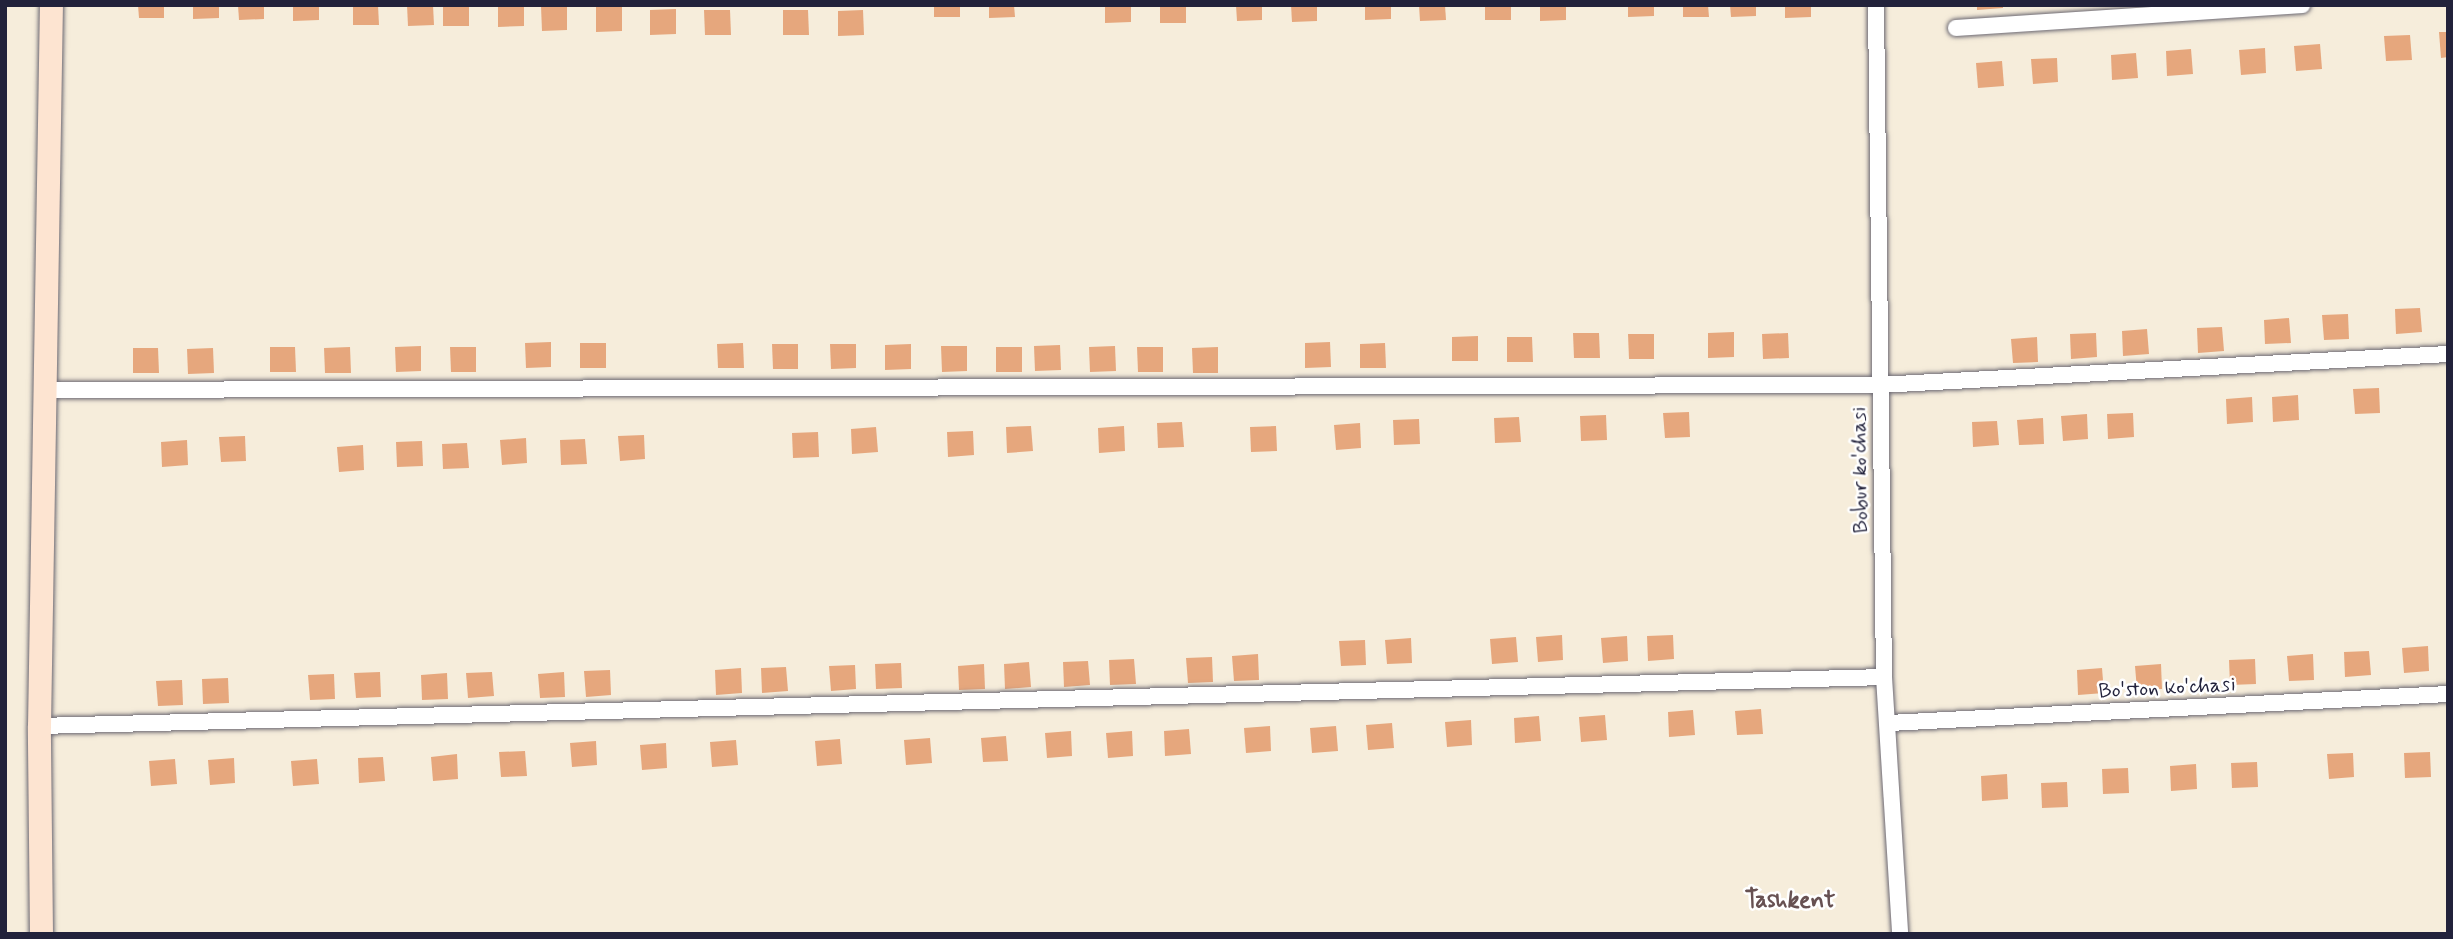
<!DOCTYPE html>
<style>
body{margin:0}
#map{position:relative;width:2453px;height:939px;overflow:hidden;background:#f6eddb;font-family:Mynerve,sans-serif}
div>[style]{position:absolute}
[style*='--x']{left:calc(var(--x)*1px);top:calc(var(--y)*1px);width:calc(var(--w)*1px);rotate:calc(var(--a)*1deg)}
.building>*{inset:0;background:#e6a77d}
.roads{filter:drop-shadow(0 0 2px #6c6973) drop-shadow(0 0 2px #6c6973)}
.street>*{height:16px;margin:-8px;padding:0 8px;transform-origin:8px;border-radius:8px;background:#fff}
.secondary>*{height:23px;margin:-11.5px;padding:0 11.5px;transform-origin:11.5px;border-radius:11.5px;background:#fde4d1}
span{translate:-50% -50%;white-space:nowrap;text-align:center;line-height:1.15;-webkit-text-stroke:5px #fff;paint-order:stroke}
.street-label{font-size:21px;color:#22223b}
.quarter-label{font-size:24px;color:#675152;font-weight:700}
.frame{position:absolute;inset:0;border:7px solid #22223b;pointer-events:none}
</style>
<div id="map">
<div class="building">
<i style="clip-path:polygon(138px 5px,164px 5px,164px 18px,139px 18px)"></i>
<i style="clip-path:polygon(193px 5px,219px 5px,219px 18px,193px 19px)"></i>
<i style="clip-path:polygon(238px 5px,264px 5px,264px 19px,239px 20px)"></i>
<i style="clip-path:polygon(293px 5px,319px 5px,319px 20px,293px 21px)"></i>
<i style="clip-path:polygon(353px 5px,378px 5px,379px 25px,353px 25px)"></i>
<i style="clip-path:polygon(407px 5px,433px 5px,434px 25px,408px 26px)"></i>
<i style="clip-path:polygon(443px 5px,469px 5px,469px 26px,443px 26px)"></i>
<i style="clip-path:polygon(498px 5px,524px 5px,524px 26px,498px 27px)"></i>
<i style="clip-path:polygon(567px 5px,567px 30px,542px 31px,541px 6px)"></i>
<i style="clip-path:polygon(934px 5px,960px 5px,960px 17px,934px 17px)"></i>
<i style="clip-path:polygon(989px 5px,1014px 5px,1015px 17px,989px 18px)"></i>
<i style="clip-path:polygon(1105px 5px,1131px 5px,1131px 22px,1105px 23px)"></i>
<i style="clip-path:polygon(1160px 5px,1186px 5px,1186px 23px,1160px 23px)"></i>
<i style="clip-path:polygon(1236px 5px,1262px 5px,1262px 20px,1237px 21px)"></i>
<i style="clip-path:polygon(1291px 5px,1317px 5px,1317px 21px,1292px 22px)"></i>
<i style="clip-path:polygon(1365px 5px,1391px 5px,1391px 19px,1365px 20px)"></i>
<i style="clip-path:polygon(1419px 5px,1445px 5px,1446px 20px,1420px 21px)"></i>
<i style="clip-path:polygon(1485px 5px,1511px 5px,1511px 20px,1485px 20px)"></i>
<i style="clip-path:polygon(1540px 5px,1566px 5px,1566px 20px,1540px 21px)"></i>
<i style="clip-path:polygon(1628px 5px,1654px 5px,1654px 16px,1628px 17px)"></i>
<i style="clip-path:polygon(1683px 5px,1708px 5px,1709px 17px,1683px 17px)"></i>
<i style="clip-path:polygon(1730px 5px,1756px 5px,1756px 16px,1731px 17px)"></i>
<i style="clip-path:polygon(1785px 5px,1811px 5px,1811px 17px,1785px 18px)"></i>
<i style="clip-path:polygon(1977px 5px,2003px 5px,2003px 8px,1977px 10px)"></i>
<i style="clip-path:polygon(622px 6px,622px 31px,596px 32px,596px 7px)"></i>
<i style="clip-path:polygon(676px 9px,676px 34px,650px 35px,650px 10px)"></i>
<i style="clip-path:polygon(704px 10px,730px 10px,731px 35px,705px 35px)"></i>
<i style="clip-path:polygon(783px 10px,808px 10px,809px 35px,783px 35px)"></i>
<i style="clip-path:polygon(863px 10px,864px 35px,838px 36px,838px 11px)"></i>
<i style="clip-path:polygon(2439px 32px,2448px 32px,2448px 57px,2441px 58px)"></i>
<i style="clip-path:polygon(2410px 35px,2412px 60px,2386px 61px,2384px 36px)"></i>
<i style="clip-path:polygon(2320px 44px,2322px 69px,2296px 71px,2294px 46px)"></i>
<i style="clip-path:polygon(2265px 48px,2266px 73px,2241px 75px,2239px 50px)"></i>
<i style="clip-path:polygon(2191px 49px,2193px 74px,2167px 76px,2166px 51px)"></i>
<i style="clip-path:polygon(2136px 53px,2138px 78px,2112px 80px,2111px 55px)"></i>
<i style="clip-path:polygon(2057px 58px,2058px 82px,2033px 84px,2031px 59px)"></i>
<i style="clip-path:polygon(2002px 61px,2004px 86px,1978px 88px,1976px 63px)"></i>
<i style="clip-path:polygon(2420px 308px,2422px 332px,2396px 334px,2395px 309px)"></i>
<i style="clip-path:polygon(2348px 314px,2349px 339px,2324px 340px,2322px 315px)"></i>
<i style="clip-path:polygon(2289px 318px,2291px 343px,2265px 344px,2264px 320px)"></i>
<i style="clip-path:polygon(2222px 327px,2224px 351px,2198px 353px,2197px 328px)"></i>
<i style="clip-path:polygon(2147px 329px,2149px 354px,2123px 356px,2122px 331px)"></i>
<i style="clip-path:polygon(1734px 332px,1734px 357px,1708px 358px,1708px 333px)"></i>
<i style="clip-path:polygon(1573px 333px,1599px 333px,1600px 358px,1574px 358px)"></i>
<i style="clip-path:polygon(1788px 333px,1789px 358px,1763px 359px,1762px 334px)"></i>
<i style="clip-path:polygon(2096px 333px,2097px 357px,2071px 359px,2070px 334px)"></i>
<i style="clip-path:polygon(1628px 334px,1654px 334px,1654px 359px,1629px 359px)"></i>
<i style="clip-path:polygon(1478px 336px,1478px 361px,1452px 361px,1452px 337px)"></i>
<i style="clip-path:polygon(1507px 337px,1532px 337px,1533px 362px,1507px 362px)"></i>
<i style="clip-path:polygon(2037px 337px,2038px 362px,2013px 363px,2011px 339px)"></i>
<i style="clip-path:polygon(551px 342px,551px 367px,526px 368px,525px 343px)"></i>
<i style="clip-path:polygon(1330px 342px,1331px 367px,1305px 368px,1305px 343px)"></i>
<i style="clip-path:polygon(580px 343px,606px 343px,606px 368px,580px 368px)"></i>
<i style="clip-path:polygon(743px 343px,744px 368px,718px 368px,717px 344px)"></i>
<i style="clip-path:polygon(1385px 343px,1386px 368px,1360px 368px,1360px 344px)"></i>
<i style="clip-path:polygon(772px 344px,798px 344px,798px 369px,773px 369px)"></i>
<i style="clip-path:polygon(830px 344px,856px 344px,856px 368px,831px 369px)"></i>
<i style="clip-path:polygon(911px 344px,911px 369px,885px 370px,885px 345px)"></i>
<i style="clip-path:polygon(1060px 345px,1061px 370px,1035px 371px,1034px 346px)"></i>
<i style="clip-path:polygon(421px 346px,421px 371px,396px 372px,395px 347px)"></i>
<i style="clip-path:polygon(941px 346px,967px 346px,967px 371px,942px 372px)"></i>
<i style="clip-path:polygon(1115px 346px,1116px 371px,1090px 372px,1089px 347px)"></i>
<i style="clip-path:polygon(270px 347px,295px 347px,296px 372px,270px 372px)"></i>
<i style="clip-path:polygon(350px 347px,351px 373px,325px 373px,324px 348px)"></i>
<i style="clip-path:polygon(450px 347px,476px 347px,476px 372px,451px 372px)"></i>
<i style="clip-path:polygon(996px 347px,1022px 347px,1022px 372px,996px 372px)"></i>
<i style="clip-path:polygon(1137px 347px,1163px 347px,1163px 372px,1138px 372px)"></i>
<i style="clip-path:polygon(1218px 347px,1218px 373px,1193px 373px,1192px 348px)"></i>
<i style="clip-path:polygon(133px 348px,158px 348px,159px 373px,133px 373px)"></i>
<i style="clip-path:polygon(213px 348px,214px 373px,188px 374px,187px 349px)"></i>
<i style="clip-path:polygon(2379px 388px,2380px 413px,2355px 414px,2353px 389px)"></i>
<i style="clip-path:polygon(2298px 395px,2299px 420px,2273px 422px,2272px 397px)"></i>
<i style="clip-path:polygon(2252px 397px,2253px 422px,2227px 424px,2226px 399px)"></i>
<i style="clip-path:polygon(1689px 412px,1690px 437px,1665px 438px,1663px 413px)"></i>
<i style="clip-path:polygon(2133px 413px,2134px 437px,2108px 439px,2107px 414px)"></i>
<i style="clip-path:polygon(2087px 414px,2088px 439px,2063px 441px,2061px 416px)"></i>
<i style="clip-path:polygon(1606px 415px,1607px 440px,1581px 441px,1580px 416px)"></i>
<i style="clip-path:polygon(1519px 417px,1521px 442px,1495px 443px,1494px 418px)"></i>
<i style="clip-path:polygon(2043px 418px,2044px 444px,2019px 445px,2017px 420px)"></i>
<i style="clip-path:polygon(1419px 419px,1420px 444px,1394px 445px,1393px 420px)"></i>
<i style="clip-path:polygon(1997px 421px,1999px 445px,1973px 447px,1972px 422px)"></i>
<i style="clip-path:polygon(1182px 422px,1184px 447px,1158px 448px,1157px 423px)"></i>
<i style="clip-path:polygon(1360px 423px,1361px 448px,1336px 450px,1334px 425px)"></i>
<i style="clip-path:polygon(1031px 426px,1033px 451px,1007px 453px,1006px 427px)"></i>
<i style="clip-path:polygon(1124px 426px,1125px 451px,1099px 453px,1098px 428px)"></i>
<i style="clip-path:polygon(1276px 426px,1277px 451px,1251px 452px,1250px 427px)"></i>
<i style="clip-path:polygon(876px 427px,878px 452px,852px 454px,851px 429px)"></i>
<i style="clip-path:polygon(973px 431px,974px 455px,948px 457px,947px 432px)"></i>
<i style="clip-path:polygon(818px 432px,819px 457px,793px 458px,792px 433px)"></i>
<i style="clip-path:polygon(644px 435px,645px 459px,620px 461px,618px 436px)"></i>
<i style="clip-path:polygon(245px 436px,246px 461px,221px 462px,219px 437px)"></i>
<i style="clip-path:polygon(526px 438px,527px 463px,502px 465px,500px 440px)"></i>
<i style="clip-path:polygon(585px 439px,587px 464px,561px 465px,560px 440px)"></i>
<i style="clip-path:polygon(187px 440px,188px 465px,162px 467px,161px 442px)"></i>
<i style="clip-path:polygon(422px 441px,423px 466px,397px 467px,396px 442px)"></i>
<i style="clip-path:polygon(467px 443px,469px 468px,443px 469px,442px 444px)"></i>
<i style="clip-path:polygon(363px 445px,364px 470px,339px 472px,337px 447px)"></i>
<i style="clip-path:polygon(1562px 635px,1563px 660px,1538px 662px,1536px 637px)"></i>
<i style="clip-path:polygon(1673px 635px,1674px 659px,1648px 661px,1647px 636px)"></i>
<i style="clip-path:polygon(1627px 636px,1628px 661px,1603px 663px,1601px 638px)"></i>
<i style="clip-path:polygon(1516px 637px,1518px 662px,1492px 664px,1490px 639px)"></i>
<i style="clip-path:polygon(1411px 638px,1412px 663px,1387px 664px,1385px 640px)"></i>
<i style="clip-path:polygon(1365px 640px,1366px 665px,1341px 666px,1339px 641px)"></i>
<i style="clip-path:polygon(2428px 646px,2429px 671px,2404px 673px,2402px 648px)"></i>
<i style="clip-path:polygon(2369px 651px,2371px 675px,2345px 677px,2344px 652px)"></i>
<i style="clip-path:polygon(1258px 654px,1259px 680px,1234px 681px,1232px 656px)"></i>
<i style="clip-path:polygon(2313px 654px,2314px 680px,2289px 681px,2287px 656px)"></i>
<i style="clip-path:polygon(1212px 657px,1213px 682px,1188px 683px,1186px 658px)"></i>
<i style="clip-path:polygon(1134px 659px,1136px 684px,1110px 685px,1109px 660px)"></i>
<i style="clip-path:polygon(2255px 659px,2256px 684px,2230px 685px,2229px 660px)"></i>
<i style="clip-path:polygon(1088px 661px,1090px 685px,1064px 687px,1063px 662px)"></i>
<i style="clip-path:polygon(1029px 662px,1031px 687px,1005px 689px,1004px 664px)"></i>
<i style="clip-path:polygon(901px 663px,902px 688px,876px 689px,875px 664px)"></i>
<i style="clip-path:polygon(984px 664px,985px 689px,959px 690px,958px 666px)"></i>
<i style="clip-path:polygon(2161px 664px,2162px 689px,2137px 690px,2135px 666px)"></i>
<i style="clip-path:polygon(855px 665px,856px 689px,831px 691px,829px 666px)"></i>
<i style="clip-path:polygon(786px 667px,788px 691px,762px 693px,761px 668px)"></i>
<i style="clip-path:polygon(741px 668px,742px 693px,716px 695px,715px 670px)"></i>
<i style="clip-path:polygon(2102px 668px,2104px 693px,2078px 695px,2077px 670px)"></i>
<i style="clip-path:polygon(610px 670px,611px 695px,586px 697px,584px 671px)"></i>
<i style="clip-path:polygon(380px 672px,381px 697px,356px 698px,354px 673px)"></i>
<i style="clip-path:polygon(492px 672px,494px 696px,468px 698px,466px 673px)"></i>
<i style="clip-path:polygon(564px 672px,565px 697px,540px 698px,538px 674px)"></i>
<i style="clip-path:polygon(447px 673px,448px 699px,422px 700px,421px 675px)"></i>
<i style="clip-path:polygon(334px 674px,335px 699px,310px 700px,308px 675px)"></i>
<i style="clip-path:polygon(228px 678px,229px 703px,203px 704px,202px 679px)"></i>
<i style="clip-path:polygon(182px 680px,183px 705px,158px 706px,156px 681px)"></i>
<i style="clip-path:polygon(1761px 709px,1763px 734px,1737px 735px,1735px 711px)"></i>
<i style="clip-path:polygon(1693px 710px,1695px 735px,1669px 737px,1668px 712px)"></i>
<i style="clip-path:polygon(1605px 715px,1607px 740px,1581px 742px,1579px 717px)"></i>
<i style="clip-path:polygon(1539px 716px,1541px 741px,1515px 743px,1514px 718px)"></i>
<i style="clip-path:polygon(1471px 720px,1472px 745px,1447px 747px,1445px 722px)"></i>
<i style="clip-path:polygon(1392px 723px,1394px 748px,1368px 750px,1366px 725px)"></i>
<i style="clip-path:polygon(1270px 726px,1271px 751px,1246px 753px,1244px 728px)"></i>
<i style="clip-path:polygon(1336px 726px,1338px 751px,1312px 753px,1310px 728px)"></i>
<i style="clip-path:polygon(1189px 729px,1191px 754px,1165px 756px,1164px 731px)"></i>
<i style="clip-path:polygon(1071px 731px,1072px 756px,1047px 758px,1045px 733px)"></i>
<i style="clip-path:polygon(1132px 731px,1133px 756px,1108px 758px,1106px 733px)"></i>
<i style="clip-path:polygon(1006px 736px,1008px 761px,983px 762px,981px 738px)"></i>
<i style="clip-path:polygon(930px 738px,932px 763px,906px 765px,904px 740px)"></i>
<i style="clip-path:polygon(840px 739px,842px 764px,817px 766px,815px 741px)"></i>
<i style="clip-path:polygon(736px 740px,738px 765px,712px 767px,710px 742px)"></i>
<i style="clip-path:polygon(596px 741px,597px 765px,572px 767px,570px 743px)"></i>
<i style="clip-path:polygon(666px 743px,667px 768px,642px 770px,640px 745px)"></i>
<i style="clip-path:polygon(525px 751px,527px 776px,501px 777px,499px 752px)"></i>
<i style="clip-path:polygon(2430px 752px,2431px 777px,2405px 778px,2404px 753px)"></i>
<i style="clip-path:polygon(2353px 753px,2354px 777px,2329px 779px,2327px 754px)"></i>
<i style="clip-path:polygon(457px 754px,458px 779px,433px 781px,431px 757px)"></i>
<i style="clip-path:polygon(383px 757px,385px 781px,359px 783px,358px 758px)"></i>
<i style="clip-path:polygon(234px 758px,235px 783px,210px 785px,208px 760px)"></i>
<i style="clip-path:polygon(175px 759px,177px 784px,151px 786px,149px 761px)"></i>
<i style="clip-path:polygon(317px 759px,319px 784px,293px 786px,291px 761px)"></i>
<i style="clip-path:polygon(2257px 762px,2258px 787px,2232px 788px,2231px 763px)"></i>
<i style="clip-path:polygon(2196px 764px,2197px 789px,2171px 791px,2170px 766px)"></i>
<i style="clip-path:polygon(2128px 768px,2129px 793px,2103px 794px,2102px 769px)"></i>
<i style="clip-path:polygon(2007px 774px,2008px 799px,1982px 801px,1981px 776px)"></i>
<i style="clip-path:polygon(2067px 782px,2068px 807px,2042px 808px,2041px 783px)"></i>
</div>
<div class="roads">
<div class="street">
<i style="--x:1876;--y:5;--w:672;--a:89.32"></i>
<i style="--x:1884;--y:677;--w:257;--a:86.4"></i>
<i style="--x:1956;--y:28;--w:347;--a:-3.8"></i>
<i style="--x:47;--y:390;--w:1832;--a:-0.16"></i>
<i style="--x:1879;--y:385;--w:570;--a:-3.12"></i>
<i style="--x:1889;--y:723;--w:560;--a:-2.97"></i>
<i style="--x:39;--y:726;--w:1846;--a:-1.52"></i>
</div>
<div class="secondary">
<i style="--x:41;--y:934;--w:208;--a:-90.6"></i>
<i style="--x:39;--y:726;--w:721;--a:-89.05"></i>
</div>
</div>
<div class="street-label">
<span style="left:1860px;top:470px;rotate:-91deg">Bobur ko'chasi</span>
<span style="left:2167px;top:688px;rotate:-3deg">Bo'ston ko'chasi</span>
</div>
<div class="quarter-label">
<span style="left:1790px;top:901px">Tashkent</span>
</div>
<div class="frame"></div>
</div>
